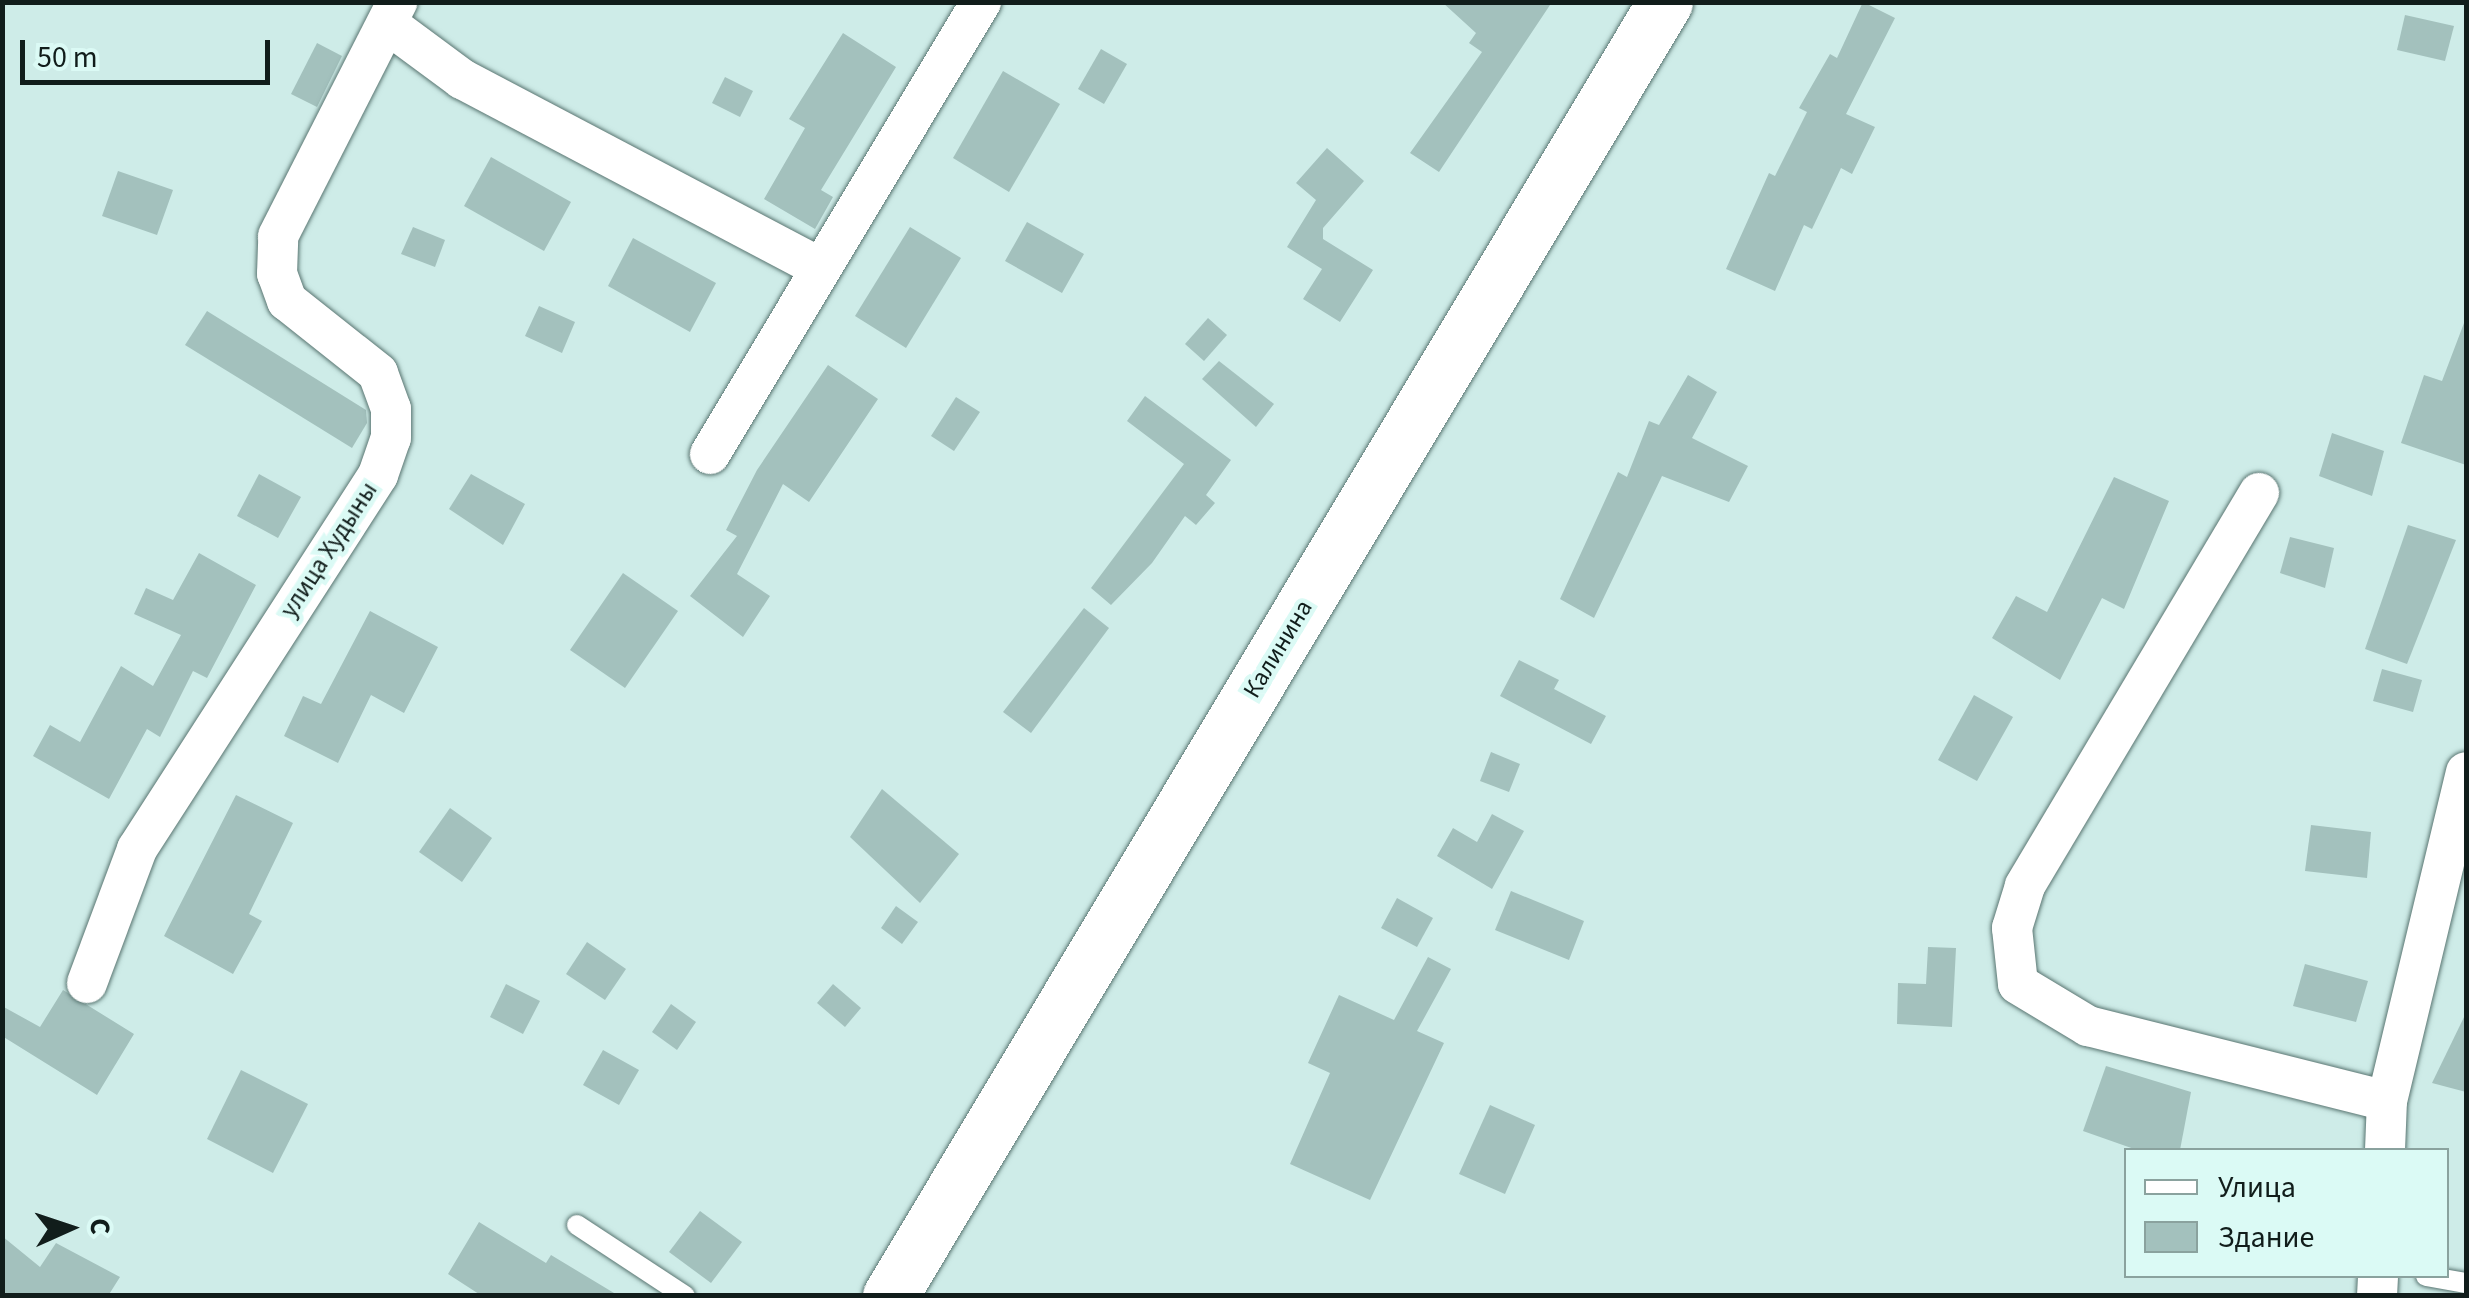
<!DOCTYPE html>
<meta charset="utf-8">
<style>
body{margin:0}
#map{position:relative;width:2469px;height:1298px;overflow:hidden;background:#ceece8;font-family:"Source Sans 3",sans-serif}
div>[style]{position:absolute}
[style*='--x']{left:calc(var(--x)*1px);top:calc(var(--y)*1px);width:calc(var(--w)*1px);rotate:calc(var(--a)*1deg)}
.building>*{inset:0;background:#a3c1bd}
.roads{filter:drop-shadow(0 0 2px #597571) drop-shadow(0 0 2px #597571)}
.lane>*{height:20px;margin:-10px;padding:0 10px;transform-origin:10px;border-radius:10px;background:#fff}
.street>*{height:40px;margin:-20px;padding:0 20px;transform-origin:20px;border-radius:20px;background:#fff}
.secondary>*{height:55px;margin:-27.5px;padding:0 27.5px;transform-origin:27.5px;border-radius:27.5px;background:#fff}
span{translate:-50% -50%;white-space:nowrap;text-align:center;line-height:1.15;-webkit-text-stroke:9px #dbfaf5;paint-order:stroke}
.street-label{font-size:25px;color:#111d1b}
.frame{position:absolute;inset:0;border:5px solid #111d1b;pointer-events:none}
.legend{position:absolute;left:2124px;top:1148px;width:325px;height:130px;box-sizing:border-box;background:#dbfaf5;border:2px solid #8aa29e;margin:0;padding:12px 18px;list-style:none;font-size:30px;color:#111d1b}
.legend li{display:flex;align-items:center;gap:20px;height:50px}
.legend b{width:50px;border:2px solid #8aa29e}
.north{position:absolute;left:20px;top:1178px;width:100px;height:100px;-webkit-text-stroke:8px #dbfaf5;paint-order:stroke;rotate:87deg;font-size:28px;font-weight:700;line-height:40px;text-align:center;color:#111d1b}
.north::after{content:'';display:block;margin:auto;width:35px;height:45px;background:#111d1b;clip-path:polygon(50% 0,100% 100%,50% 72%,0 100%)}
.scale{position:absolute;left:20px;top:40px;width:250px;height:45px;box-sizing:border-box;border:5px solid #111d1b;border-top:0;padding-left:12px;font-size:30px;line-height:35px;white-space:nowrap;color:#111d1b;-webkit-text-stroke:8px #dbfaf5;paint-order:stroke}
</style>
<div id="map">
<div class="building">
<i style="clip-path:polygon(1442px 2px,1552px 2px,1439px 172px,1410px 153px,1482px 52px,1469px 43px,1476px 33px)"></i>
<i style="clip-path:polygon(1863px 2px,1895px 18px,1846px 114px,1875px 127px,1852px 174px,1841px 168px,1812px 229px,1804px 225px,1775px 291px,1726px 269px,1769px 173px,1775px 176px,1807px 112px,1799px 108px,1830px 54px,1837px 58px)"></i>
<i style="clip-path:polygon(2405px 15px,2454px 26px,2445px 61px,2397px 50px)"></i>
<i style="clip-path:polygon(843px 33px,896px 67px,821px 190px,833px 197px,815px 229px,764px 199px,805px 128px,789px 119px)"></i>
<i style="clip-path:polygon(317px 43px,342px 56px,317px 107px,291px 94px)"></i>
<i style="clip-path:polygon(1101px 49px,1127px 64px,1104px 104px,1078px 89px)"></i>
<i style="clip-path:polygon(1003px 71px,1060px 104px,1009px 192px,953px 158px)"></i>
<i style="clip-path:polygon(725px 77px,753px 91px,740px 117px,712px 103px)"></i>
<i style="clip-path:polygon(1327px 148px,1364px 181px,1323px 228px,1323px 239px,1373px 270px,1340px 322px,1303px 299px,1322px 269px,1287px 247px,1316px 200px,1296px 183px)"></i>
<i style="clip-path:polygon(491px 157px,571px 202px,544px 251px,464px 206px)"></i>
<i style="clip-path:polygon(118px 171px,173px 190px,157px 235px,102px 216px)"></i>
<i style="clip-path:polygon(1027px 222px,1084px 254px,1062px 293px,1005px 261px)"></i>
<i style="clip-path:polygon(413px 227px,445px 240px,435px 267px,401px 254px)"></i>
<i style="clip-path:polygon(910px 227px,961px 258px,906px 348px,855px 316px)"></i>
<i style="clip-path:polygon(633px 238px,716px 283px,690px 332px,608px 286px)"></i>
<i style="clip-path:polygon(539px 306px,575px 322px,562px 353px,525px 336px)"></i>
<i style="clip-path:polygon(207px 311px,366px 410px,367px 423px,352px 448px,185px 345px)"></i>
<i style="clip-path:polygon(1208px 318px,1227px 335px,1204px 361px,1185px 344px)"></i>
<i style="clip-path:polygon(2464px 323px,2466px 324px,2466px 465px,2401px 443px,2424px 375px,2442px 381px)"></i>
<i style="clip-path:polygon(1219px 361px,1274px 404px,1256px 427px,1202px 379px)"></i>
<i style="clip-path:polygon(828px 365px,878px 399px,809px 502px,783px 484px,737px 574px,770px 596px,743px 637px,690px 596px,737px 536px,726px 530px,757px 470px)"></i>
<i style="clip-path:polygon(1688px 375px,1717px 392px,1692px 438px,1748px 466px,1729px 502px,1662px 476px,1594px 618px,1560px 599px,1618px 472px,1627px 477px,1649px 421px,1659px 425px)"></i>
<i style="clip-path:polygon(1145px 396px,1231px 460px,1206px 495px,1215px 503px,1196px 525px,1185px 516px,1152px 563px,1111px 605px,1091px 588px,1184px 464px,1127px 421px)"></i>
<i style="clip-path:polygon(956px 397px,980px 412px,954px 451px,931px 436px)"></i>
<i style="clip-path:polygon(2332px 433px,2384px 451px,2372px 496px,2319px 476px)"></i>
<i style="clip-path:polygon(259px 474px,301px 497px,278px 538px,237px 516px)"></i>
<i style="clip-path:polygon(471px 474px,525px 504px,503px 545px,449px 509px)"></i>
<i style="clip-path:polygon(2114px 477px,2169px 501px,2124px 609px,2102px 598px,2060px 680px,1992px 638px,2016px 596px,2047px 612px)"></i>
<i style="clip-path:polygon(2408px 525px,2456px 540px,2407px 664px,2365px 649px)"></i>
<i style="clip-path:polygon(2290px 537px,2334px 548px,2325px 588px,2280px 573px)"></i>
<i style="clip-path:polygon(199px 553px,256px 585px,207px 678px,193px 671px,160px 737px,147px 729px,109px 799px,33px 756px,50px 725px,80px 742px,121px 666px,153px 686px,181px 635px,134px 614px,146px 588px,173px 600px)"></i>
<i style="clip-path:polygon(623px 573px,678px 611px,625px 688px,570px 650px)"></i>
<i style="clip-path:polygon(1084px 608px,1109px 628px,1031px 733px,1003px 712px)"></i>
<i style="clip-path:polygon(370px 611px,438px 647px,404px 713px,371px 695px,338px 763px,284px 736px,303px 696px,321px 704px)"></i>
<i style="clip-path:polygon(1519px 660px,1559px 680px,1554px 689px,1606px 716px,1591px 744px,1500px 696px)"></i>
<i style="clip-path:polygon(2382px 669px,2422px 680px,2413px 712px,2373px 701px)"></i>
<i style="clip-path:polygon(1974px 695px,2013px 717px,1977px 781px,1938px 760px)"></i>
<i style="clip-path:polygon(1491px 752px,1520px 764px,1509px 792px,1480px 781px)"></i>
<i style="clip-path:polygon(882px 789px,959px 854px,920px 903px,850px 837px)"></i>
<i style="clip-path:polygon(236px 795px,293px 823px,249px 914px,262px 921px,233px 974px,164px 936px)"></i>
<i style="clip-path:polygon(450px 808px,492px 838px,462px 882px,419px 852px)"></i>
<i style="clip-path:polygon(1492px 814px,1524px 831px,1492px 889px,1437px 856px,1453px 828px,1477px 842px)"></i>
<i style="clip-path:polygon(2311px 825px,2371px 832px,2367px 878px,2305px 871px)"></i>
<i style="clip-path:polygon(1511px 891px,1584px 921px,1569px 960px,1495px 930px)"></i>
<i style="clip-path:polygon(1397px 898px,1433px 918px,1417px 947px,1381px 928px)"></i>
<i style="clip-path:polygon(896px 906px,918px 922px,902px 944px,881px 928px)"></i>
<i style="clip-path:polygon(587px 942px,626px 969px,605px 1000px,566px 974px)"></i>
<i style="clip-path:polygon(1928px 947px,1956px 948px,1952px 1027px,1897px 1024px,1898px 983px,1926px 984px)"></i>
<i style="clip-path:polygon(1428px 957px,1451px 969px,1417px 1031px,1444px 1043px,1370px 1200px,1290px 1164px,1330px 1073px,1308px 1063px,1339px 995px,1394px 1020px)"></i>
<i style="clip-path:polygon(2305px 964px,2368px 981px,2356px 1022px,2293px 1006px)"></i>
<i style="clip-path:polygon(506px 984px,540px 1001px,523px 1034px,490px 1017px)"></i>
<i style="clip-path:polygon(833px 984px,861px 1008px,845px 1027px,817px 1003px)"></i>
<i style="clip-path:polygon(63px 990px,134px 1034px,97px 1095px,2px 1036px,2px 1006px,40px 1027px)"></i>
<i style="clip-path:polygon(671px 1004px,696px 1022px,677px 1050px,652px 1032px)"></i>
<i style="clip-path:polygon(2466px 1013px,2466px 1092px,2432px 1083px)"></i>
<i style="clip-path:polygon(603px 1050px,639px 1070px,619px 1105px,583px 1085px)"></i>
<i style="clip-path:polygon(2106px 1066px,2191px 1092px,2180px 1150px,2137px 1150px,2083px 1131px)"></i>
<i style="clip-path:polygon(241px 1070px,308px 1104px,273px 1173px,207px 1139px)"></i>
<i style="clip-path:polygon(1490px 1105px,1535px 1125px,1505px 1194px,1459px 1174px)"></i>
<i style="clip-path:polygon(700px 1211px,742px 1242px,711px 1283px,669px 1252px)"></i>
<i style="clip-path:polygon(479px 1222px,546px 1263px,551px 1255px,619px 1296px,482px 1296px,448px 1274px)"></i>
<i style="clip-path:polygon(2px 1236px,40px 1267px,56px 1243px,120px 1277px,108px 1296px,2px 1296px)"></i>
</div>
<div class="roads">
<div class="lane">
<i style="--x:577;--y:1225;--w:129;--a:33.3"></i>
<i style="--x:2426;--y:1276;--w:41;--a:9.9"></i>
</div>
<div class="street">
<i style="--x:389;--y:25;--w:91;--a:36.5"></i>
<i style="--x:462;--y:79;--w:403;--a:27.8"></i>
<i style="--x:710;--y:454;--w:527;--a:-59.05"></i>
<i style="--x:2259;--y:493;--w:457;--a:120.8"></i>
<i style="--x:2025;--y:886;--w:44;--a:107.2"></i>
<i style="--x:2012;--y:928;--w:56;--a:83.9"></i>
<i style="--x:2018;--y:984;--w:82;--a:31"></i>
<i style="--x:2088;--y:1026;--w:308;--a:14.1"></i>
<i style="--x:87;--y:983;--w:143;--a:-69.5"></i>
<i style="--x:137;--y:849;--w:445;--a:-57.2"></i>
<i style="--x:378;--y:475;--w:39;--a:-71"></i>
<i style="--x:391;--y:438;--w:29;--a:-90"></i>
<i style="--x:391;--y:409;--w:38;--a:-110"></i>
<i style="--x:378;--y:373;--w:116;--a:-141.6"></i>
<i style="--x:287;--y:301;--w:29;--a:-110"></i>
<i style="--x:277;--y:274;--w:38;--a:-88"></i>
<i style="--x:278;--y:236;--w:263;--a:-63"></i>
<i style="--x:2385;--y:1150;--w:49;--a:-87.7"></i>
<i style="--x:2387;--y:1101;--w:338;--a:-76.5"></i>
<i style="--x:2377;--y:1296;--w:20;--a:-87"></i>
</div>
<div class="secondary">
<i style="--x:890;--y:1296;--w:1508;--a:-59.08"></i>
</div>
</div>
<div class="street-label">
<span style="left:329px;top:550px;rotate:-57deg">улица Худыны</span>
<span style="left:1278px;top:649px;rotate:-59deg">Калинина</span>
</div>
<div class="frame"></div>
<ul class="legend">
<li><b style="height:12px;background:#fff"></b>Улица</li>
<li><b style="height:28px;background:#a3c1bd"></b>Здание</li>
</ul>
<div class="north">С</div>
<div class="scale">50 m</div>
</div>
